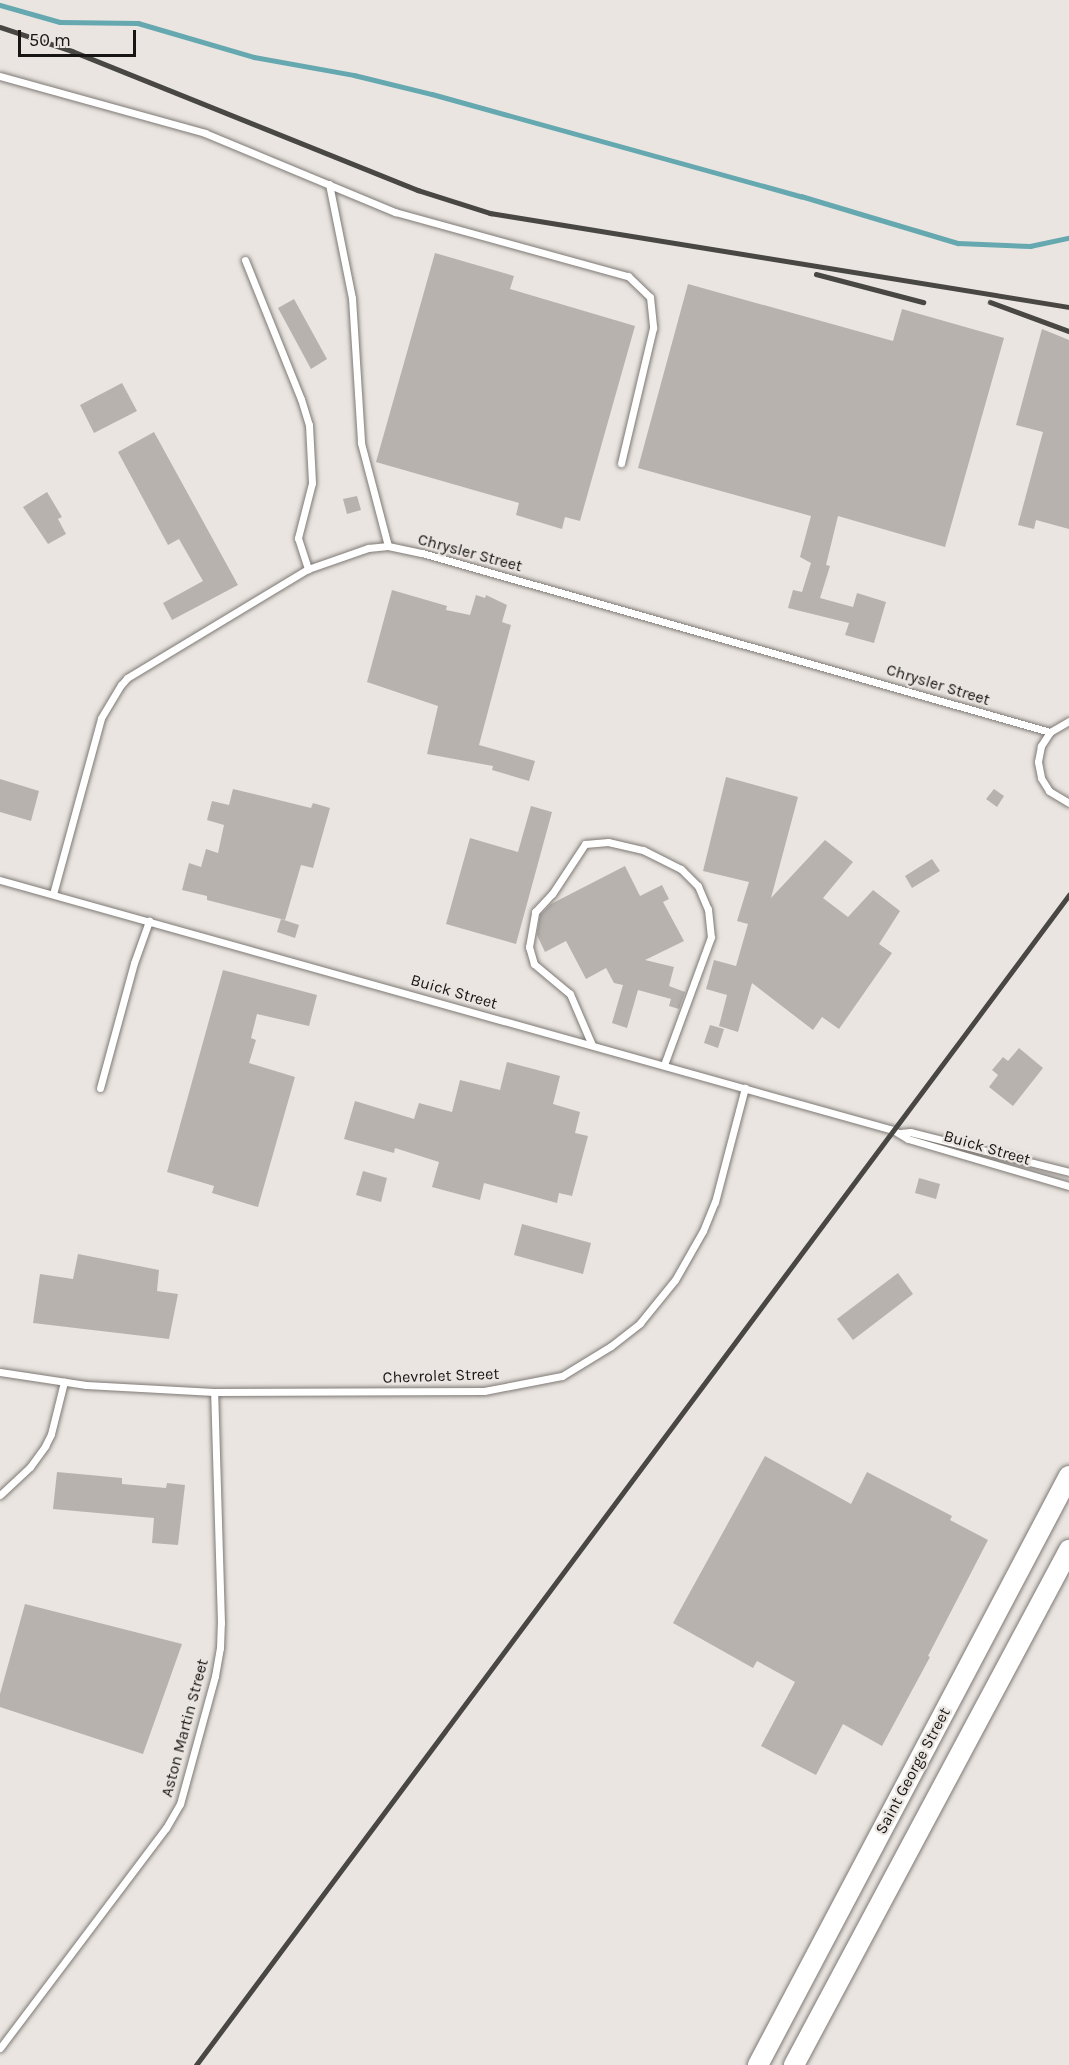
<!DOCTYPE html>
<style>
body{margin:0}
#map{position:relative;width:1069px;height:2065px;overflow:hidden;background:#eae5e0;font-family:Karla,sans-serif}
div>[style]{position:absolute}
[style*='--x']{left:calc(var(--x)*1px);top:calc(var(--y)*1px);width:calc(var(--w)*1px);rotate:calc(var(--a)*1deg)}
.stream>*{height:4.5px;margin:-2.25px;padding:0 2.25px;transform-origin:2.25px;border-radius:2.25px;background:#65a8b0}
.building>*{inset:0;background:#b7b2ae}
.roads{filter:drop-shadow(0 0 2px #7e7975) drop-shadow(0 0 2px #7e7975)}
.service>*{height:7px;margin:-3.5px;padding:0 3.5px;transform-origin:3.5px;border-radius:3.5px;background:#fff}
.secondary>*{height:20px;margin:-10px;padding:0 10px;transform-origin:10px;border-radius:10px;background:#fff}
.rail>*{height:4.5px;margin:-2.25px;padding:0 2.25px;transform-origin:2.25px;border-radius:2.25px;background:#484744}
span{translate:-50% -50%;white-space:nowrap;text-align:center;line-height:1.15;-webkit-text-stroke:4.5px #eae5e0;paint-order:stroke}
.street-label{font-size:16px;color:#171614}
.scale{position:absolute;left:18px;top:30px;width:118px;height:27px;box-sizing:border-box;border:3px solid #171614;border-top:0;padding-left:8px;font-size:18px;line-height:21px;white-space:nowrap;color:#171614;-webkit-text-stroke:4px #eae5e0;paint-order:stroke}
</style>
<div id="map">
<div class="stream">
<i style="--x:0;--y:5;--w:62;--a:15.8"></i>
<i style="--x:60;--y:22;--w:78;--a:0.7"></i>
<i style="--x:138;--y:23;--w:121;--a:16.3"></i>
<i style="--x:254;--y:57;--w:102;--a:10.2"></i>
<i style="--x:354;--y:75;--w:80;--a:13.7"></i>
<i style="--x:432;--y:94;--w:383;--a:15.5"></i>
<i style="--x:801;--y:196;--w:164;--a:16.7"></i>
<i style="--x:958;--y:243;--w:72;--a:2.4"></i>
<i style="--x:1030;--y:246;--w:40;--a:-12"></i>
</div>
<div class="building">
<i style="clip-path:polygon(435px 253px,514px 276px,510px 289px,635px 326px,580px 521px,565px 517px,562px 529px,516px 515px,519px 503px,376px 462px)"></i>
<i style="clip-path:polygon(688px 284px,893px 341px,902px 309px,1004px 338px,945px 547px,838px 516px,826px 565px,830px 566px,820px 598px,853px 607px,857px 593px,886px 602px,874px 643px,845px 635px,849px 623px,788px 608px,793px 590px,802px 592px,811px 563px,800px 557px,811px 516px,638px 468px)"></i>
<i style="clip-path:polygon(294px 299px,327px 359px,311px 369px,278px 308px)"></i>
<i style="clip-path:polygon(1042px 329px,1069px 340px,1069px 529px,1036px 520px,1034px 529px,1018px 525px,1043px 432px,1016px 425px)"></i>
<i style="clip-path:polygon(122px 383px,137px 411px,94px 433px,80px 405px)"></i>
<i style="clip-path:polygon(154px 432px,238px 585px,172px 620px,163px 603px,203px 581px,179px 539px,168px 545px,118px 452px)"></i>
<i style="clip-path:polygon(47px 492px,62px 517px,58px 519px,66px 534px,48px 544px,23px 507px)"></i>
<i style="clip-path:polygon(357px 496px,361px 510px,347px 514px,343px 499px)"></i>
<i style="clip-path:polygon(392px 590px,447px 606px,446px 610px,470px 615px,476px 595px,485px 598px,486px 595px,507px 605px,502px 622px,511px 625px,479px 745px,535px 761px,529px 781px,492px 770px,493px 766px,427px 754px,438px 706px,367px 682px)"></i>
<i style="clip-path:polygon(726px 777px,798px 797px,771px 898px,825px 840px,853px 862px,823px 898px,848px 917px,873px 890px,900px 911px,879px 944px,892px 953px,839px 1029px,822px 1017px,813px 1030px,752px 983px,738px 1032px,719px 1026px,727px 995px,706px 989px,714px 960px,736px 966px,748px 924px,737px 921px,749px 882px,703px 871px)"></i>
<i style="clip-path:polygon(0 779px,39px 791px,31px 821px,0 812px)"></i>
<i style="clip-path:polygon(233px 789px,311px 808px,313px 803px,330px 808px,313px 868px,301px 865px,285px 920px,207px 900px,207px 896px,182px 890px,189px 863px,201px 867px,206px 849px,218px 853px,224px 825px,207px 820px,212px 801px,229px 805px)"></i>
<i style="clip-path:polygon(994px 789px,1004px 796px,997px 807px,986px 799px)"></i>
<i style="clip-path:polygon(531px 806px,552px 812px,516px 944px,446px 924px,470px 838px,518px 852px)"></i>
<i style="clip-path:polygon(932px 859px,940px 871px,912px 888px,905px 876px)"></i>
<i style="clip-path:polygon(625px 866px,640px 896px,662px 885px,669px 899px,663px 902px,684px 941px,645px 960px,674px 967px,669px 986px,685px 992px,679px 1009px,669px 1006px,671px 999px,638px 990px,627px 1028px,612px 1023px,623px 985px,614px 983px,606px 968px,586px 979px,566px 941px,545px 952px,537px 935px,540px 915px,551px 904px)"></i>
<i style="clip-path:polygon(281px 919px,299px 925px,295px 938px,277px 932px)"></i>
<i style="clip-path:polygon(223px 970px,317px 995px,309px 1026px,257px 1014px,251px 1038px,256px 1040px,249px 1063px,295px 1077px,258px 1207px,212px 1193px,214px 1186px,167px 1172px)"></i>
<i style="clip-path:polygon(710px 1025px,724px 1029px,718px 1048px,704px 1043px)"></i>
<i style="clip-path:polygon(1019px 1048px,1043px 1068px,1013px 1106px,989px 1087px,998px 1075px,992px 1070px,1003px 1057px,1008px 1061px)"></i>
<i style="clip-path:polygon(507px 1062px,560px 1076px,553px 1104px,580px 1112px,575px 1133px,588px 1136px,572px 1196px,559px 1193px,557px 1203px,484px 1183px,480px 1200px,432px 1187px,439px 1162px,395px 1148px,394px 1153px,344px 1139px,355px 1101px,414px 1119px,419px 1103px,452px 1112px,460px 1080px,500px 1090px)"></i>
<i style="clip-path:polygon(363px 1171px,387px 1178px,381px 1202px,356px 1195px)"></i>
<i style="clip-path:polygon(919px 1178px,940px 1184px,936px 1199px,915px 1193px)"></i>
<i style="clip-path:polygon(522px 1224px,591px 1243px,583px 1274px,514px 1255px)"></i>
<i style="clip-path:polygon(78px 1254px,159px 1270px,157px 1291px,178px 1294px,169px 1339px,33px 1323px,40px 1274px,73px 1279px)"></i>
<i style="clip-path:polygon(898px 1273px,913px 1294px,853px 1340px,837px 1319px)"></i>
<i style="clip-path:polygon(765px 1456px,851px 1504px,867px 1472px,952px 1516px,950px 1520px,988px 1540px,928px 1656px,930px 1657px,882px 1746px,843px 1724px,816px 1775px,761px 1746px,795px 1682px,757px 1661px,753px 1668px,673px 1623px)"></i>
<i style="clip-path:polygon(57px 1472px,122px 1478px,122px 1484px,166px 1488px,167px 1483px,185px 1485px,178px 1545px,152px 1543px,154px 1518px,53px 1509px)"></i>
<i style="clip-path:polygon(25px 1604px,182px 1644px,143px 1754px,0 1707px,0 1694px)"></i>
</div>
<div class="roads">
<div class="service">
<i style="--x:0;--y:76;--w:213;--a:15.5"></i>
<i style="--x:205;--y:133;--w:206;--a:22.6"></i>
<i style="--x:395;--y:212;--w:242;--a:15.4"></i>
<i style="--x:628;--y:276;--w:30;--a:44"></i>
<i style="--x:650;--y:297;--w:31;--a:84"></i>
<i style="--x:653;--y:328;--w:139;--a:103.3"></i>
<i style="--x:329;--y:184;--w:116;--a:78.6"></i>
<i style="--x:352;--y:298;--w:145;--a:86.4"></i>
<i style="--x:361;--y:443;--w:106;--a:75.3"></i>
<i style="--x:245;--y:260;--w:150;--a:68.1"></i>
<i style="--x:301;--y:399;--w:27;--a:73"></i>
<i style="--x:309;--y:425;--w:58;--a:87"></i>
<i style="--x:312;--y:483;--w:57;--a:104.3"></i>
<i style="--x:298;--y:538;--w:33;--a:72"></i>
<i style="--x:1069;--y:721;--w:22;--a:150"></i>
<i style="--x:1050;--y:732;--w:17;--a:123"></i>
<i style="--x:1041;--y:746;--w:16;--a:101"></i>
<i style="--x:1038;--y:762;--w:16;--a:79"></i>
<i style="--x:1041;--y:778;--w:15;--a:58"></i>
<i style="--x:1049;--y:791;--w:23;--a:31"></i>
<i style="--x:0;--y:880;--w:927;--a:15.64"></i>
<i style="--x:893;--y:1130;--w:17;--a:31"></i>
<i style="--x:908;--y:1139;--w:168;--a:16.3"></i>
<i style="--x:53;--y:894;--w:182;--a:-74.7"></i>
<i style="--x:101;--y:718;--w:39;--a:-59"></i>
<i style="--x:121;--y:685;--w:9;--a:-49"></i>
<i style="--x:127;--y:678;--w:211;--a:-31.1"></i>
<i style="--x:308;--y:569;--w:64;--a:-19.3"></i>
<i style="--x:368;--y:548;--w:20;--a:-6"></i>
<i style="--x:388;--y:546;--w:35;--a:12"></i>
<i style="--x:422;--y:553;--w:653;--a:15.91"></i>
<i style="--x:592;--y:1045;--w:56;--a:-113.3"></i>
<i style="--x:570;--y:994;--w:47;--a:-140.2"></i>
<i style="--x:534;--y:964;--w:18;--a:-106"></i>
<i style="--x:529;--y:947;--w:36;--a:-80"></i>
<i style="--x:535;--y:912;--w:25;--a:-47"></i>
<i style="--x:552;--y:894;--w:60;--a:-56.6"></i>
<i style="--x:585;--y:844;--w:23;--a:-5"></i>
<i style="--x:608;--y:842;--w:36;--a:13"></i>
<i style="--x:643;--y:850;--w:42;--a:26.6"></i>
<i style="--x:681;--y:869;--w:24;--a:45"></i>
<i style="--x:698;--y:886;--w:25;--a:67"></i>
<i style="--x:708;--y:909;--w:28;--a:84"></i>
<i style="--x:711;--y:937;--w:136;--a:110.2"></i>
<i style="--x:100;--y:1088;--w:130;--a:-74.8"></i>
<i style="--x:134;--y:963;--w:45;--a:-70.3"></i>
<i style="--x:900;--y:1133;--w:10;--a:-6"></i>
<i style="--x:910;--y:1132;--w:164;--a:14.1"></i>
<i style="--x:0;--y:1372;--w:87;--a:8.6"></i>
<i style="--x:86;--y:1385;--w:128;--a:3.1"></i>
<i style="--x:214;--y:1392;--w:270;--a:-0.2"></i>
<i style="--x:484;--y:1391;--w:79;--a:-10.9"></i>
<i style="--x:562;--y:1376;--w:57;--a:-31.5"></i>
<i style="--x:611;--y:1346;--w:37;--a:-38"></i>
<i style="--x:640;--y:1323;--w:55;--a:-50.9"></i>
<i style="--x:675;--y:1280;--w:56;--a:-60.3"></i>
<i style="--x:703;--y:1231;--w:31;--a:-68"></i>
<i style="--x:715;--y:1202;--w:118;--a:-75.3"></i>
<i style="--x:0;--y:1495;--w:41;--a:-43"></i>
<i style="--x:30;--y:1467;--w:26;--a:-54"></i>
<i style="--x:45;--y:1446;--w:13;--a:-63"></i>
<i style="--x:51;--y:1434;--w:54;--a:-76"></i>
<i style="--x:0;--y:2048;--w:276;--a:-53"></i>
<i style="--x:166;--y:1828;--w:28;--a:-60"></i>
<i style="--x:180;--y:1804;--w:133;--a:-74.7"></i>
<i style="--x:215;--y:1676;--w:28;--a:-80"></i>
<i style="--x:220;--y:1648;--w:25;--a:-88"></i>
<i style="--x:221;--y:1623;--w:231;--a:-91.7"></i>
</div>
<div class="secondary">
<i style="--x:758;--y:2065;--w:666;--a:-62.17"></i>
<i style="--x:794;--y:2065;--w:584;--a:-61.9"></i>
</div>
</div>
<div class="rail">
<i style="--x:0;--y:27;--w:76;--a:18.4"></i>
<i style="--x:72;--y:51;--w:373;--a:21.9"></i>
<i style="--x:418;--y:190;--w:76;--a:17.7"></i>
<i style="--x:490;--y:213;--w:587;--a:9.22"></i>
<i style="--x:816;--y:274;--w:111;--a:14.7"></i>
<i style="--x:990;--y:302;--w:84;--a:20.2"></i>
<i style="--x:196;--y:2065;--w:1460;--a:-53.27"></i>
</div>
<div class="street-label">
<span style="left:470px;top:553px;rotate:15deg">Chrysler Street</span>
<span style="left:938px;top:685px;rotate:17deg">Chrysler Street</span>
<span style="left:454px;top:992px;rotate:16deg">Buick Street</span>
<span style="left:987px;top:1148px;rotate:16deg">Buick Street</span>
<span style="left:441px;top:1376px;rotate:-2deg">Chevrolet Street</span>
<span style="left:185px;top:1728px;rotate:-75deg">Aston Martin Street</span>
<span style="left:913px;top:1771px;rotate:-62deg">Saint George Street</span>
</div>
<div class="scale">50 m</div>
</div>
